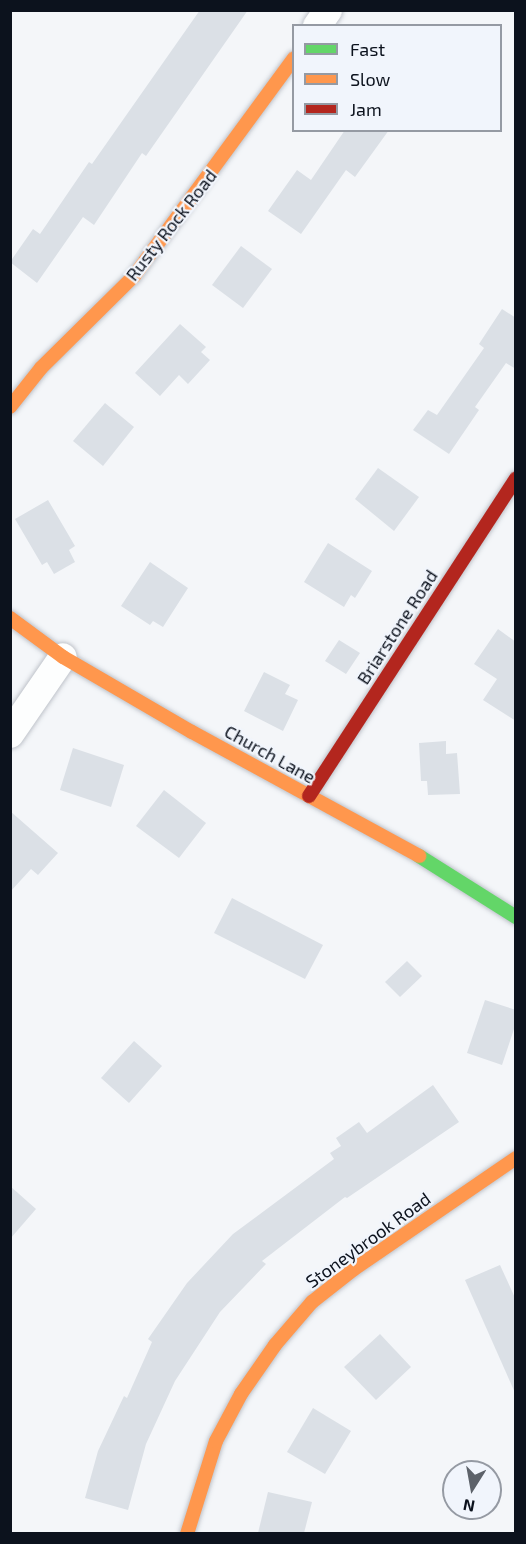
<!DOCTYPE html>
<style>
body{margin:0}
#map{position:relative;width:526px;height:1544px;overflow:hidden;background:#f4f6f9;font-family:"Exo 2",sans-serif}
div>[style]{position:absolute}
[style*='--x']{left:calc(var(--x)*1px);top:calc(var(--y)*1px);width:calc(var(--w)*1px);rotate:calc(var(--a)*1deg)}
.building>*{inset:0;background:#dbe0e6}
.roads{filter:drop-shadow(0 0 2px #bfc3ca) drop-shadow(0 0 2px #bfc3ca)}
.street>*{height:28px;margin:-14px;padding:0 14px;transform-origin:14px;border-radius:14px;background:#fdfefe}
.fast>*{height:14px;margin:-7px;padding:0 7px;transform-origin:7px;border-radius:7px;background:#63d668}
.slow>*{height:14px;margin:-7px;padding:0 7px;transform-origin:7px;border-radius:7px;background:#ff974d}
.jam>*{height:14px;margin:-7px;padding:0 7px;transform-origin:7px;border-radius:7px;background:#b3261e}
span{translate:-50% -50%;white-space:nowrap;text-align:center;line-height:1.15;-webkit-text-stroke:4.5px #f1f5fc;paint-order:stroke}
.street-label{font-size:18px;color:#0c121d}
.frame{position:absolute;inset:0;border:12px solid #0c121d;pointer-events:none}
.legend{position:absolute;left:292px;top:24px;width:210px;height:108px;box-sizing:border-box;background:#f1f5fc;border:2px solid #959aa3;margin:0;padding:8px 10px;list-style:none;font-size:18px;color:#0c121d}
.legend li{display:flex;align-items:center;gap:12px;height:30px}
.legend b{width:30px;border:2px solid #959aa3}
.north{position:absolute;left:442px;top:1460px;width:60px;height:60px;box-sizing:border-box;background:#f1f5fc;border:2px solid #959aa3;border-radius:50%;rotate:191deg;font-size:16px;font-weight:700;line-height:24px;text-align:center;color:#0c121d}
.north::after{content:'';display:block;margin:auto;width:21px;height:27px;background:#5d626a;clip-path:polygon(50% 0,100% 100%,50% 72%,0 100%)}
</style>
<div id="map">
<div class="building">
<i style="clip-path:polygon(200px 10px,248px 10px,146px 156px,142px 153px,94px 225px,83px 217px,37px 283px,10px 262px,33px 229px,40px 234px,89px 162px,92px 164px)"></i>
<i style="clip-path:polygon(345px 130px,389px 130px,355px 177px,346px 170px,301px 234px,268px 211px,297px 170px,311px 180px)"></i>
<i style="clip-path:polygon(241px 246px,272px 269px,243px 308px,212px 285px)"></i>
<i style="clip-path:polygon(502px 309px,516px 318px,516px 369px,506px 363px,475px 407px,479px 410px,449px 454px,413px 430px,428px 410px,437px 415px,484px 348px,479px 344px)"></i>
<i style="clip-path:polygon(180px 324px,206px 347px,201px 352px,210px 360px,188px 384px,179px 375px,160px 396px,135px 373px)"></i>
<i style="clip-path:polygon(105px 403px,134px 427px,103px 466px,73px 441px)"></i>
<i style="clip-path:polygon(378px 468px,419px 497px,394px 531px,355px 499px)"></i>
<i style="clip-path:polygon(48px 500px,75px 546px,69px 550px,75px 562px,54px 574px,47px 562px,42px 565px,15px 519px)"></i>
<i style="clip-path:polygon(328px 543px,372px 571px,355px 598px,351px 595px,344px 607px,304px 582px)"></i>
<i style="clip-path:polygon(150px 562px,188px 588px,163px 627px,153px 621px,150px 625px,121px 606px)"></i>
<i style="clip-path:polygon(498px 629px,516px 642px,516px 721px,483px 700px,497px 679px,474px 664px)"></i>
<i style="clip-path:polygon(339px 640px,360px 653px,346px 674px,325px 661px)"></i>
<i style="clip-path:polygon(264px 672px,290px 685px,285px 694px,298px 700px,283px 731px,244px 711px)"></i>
<i style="clip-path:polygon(446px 741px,446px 754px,457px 753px,460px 794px,428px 795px,427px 781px,421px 781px,419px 743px)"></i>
<i style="clip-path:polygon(73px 748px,124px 765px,111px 807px,60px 790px)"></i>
<i style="clip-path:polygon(164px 790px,206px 823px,179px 858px,136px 826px)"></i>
<i style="clip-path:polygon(10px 811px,58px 853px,38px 875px,31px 869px,10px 892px)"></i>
<i style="clip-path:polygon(232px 898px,323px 945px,305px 979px,214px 933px)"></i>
<i style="clip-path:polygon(407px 961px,422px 976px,400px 997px,385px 982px)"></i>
<i style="clip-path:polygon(485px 1000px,516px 1010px,516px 1023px,502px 1065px,467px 1053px)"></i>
<i style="clip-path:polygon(134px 1041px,162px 1066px,129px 1103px,101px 1078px)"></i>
<i style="clip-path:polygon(433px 1085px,459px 1122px,347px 1198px,345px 1197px,262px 1261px,266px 1264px,220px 1312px,175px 1381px,146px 1444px,128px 1510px,85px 1498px,98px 1451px,124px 1396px,127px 1398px,152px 1342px,148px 1339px,187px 1283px,233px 1234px,334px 1159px,330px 1153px,341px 1146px,336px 1138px,359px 1122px,367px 1133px)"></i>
<i style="clip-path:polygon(10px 1186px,36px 1209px,10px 1239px)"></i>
<i style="clip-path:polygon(500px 1265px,516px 1300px,516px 1395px,465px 1280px)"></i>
<i style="clip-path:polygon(380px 1334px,411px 1367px,376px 1400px,344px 1367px)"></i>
<i style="clip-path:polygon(313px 1408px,351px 1431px,325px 1474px,287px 1452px)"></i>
<i style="clip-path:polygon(268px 1492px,312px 1502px,304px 1533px,258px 1533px)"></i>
</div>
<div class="roads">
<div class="street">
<i style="--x:317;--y:26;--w:19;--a:-55"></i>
<i style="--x:10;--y:734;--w:93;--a:-55.5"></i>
</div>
<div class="fast">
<i style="--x:419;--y:856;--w:115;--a:32.2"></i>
</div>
<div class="slow">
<i style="--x:10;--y:407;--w:50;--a:-51.5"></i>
<i style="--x:41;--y:368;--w:131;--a:-44.7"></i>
<i style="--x:134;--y:276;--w:270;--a:-53.7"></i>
<i style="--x:10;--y:618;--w:66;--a:36.3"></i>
<i style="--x:63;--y:657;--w:149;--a:30.2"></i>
<i style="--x:192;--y:732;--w:259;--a:28.6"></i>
<i style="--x:187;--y:1534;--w:97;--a:-72.7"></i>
<i style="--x:216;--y:1441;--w:53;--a:-62"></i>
<i style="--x:241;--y:1394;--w:60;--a:-55.2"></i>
<i style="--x:275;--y:1345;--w:57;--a:-49.3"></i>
<i style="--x:312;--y:1302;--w:53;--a:-38.2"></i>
<i style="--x:354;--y:1269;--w:196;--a:-34.4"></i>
</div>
<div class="jam">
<i style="--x:309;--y:796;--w:379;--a:-56.9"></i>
</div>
</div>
<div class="street-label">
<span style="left:171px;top:225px;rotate:-52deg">Rusty Rock Road</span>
<span style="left:397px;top:627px;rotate:-57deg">Briarstone Road</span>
<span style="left:270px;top:754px;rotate:29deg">Church Lane</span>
<span style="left:368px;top:1240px;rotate:-36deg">Stoneybrook Road</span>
</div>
<div class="frame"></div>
<ul class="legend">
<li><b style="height:8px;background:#63d668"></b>Fast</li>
<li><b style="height:8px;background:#ff974d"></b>Slow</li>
<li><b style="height:8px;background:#b3261e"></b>Jam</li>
</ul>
<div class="north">N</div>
</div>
